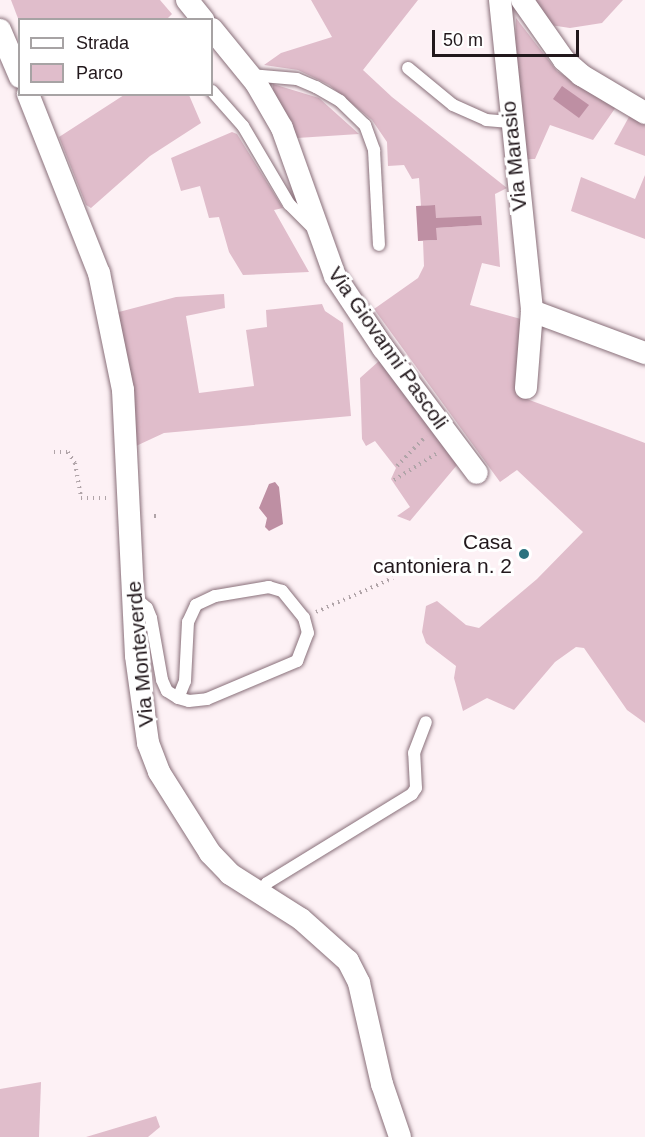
<!DOCTYPE html>
<style>
body{margin:0}
#map{position:relative;width:645px;height:1137px;overflow:hidden;background:#fdf1f5;font-family:Arial,sans-serif}
div>[style]{position:absolute}
[style*='--x']{left:calc(var(--x)*1px);top:calc(var(--y)*1px);width:calc(var(--w)*1px);rotate:calc(var(--a)*1deg)}
.green>*{inset:0;background:#e0bdcb}
.water>*{inset:0;background:#be8fa3}
.path>*{height:4px;margin-top:-2px;transform-origin:0;background:repeating-linear-gradient(90deg,#b0a4a8 0 1.5px,transparent 0 6px)}
.roads{filter:drop-shadow(0 0 2px #89707a) drop-shadow(0 0 2px #89707a)}
.lane>*{height:12px;margin:-6px;padding:0 6px;transform-origin:6px;border-radius:6px;background:#fff}
.street>*{height:22px;margin:-11px;padding:0 11px;transform-origin:11px;border-radius:11px;background:#fff}
.dots>*{width:16px;height:16px;translate:-50% -50%;box-sizing:border-box;border:3px solid #fff;border-radius:50%}
span{translate:-50% -50%;white-space:nowrap;text-align:center;line-height:1.15;-webkit-text-stroke:6px #fff;paint-order:stroke}
.street-label{font-size:21px;color:#22181c}
.poi-label{font-size:21px;color:#22181c}
.right{translate:-100% -50%;text-align:right}
.legend{position:absolute;left:18px;top:18px;width:195px;height:78px;box-sizing:border-box;background:#fff;border:2px solid #a7a3a4;margin:0;padding:8px 10px;list-style:none;font-size:18px;color:#22181c}
.legend li{display:flex;align-items:center;gap:12px;height:30px}
.legend b{width:30px;border:2px solid #a7a3a4}
.scale{position:absolute;left:432px;top:30px;width:147px;height:27px;box-sizing:border-box;border:3px solid #22181c;border-top:0;padding-left:8px;font-size:18px;line-height:21px;white-space:nowrap;color:#22181c;-webkit-text-stroke:4px #fff;paint-order:stroke}
</style>
<div id="map">
<div class="green">
<i style="clip-path:polygon(11px 0,160px 0,172px 14px,166px 20px,19px 21px)"></i>
<i style="clip-path:polygon(311px 0,418px 0,363px 70px,392px 97px,507px 188px,495px 194px,500px 267px,482px 263px,470px 305px,521px 319px,516px 395px,645px 443px,645px 723px,627px 710px,584px 648px,576px 647px,555px 662px,514px 710px,487px 698px,463px 711px,454px 678px,456px 666px,426px 643px,422px 632px,426px 606px,437px 601px,466px 625px,479px 628px,537px 579px,583px 532px,517px 470px,500px 482px,374px 309px,418px 278px,424px 266px,423px 241px,436px 240px,436px 228px,481px 225px,481px 217px,435px 219px,435px 205px,421px 206px,419px 178px,412px 179px,404px 165px,388px 166px,387px 142px,372px 120px,329px 85px,298px 70px,264px 65px,281px 53px,332px 37px)"></i>
<i style="clip-path:polygon(534px 0,623px 0,602px 23px,570px 28px,550px 25px)"></i>
<i style="clip-path:polygon(516px 18px,557px 71px,616px 107px,593px 140px,550px 125px,535px 159px,525px 159px,515px 43px)"></i>
<i style="clip-path:polygon(273px 84px,319px 98px,359px 134px,297px 138px,273px 92px)"></i>
<i style="clip-path:polygon(124px 95px,189px 95px,201px 123px,150px 156px,91px 208px,86px 205px,59px 137px)"></i>
<i style="clip-path:polygon(630px 115px,645px 124px,645px 156px,614px 144px)"></i>
<i style="clip-path:polygon(232px 132px,237px 134px,283px 208px,274px 210px,309px 272px,243px 275px,229px 252px,219px 217px,209px 218px,200px 186px,181px 191px,171px 158px)"></i>
<i style="clip-path:polygon(645px 175px,645px 239px,571px 211px,581px 177px,635px 199px)"></i>
<i style="clip-path:polygon(224px 294px,225px 308px,186px 316px,199px 393px,254px 386px,246px 330px,267px 327px,266px 310px,322px 304px,325px 311px,343px 323px,351px 416px,164px 433px,136px 446px,115px 313px,176px 297px)"></i>
<i style="clip-path:polygon(379px 361px,457px 465px,410px 521px,397px 516px,410px 507px,391px 479px,396px 468px,375px 441px,366px 446px,362px 439px,360px 378px)"></i>
<i style="clip-path:polygon(41px 1082px,39px 1137px,0 1137px,0 1089px)"></i>
<i style="clip-path:polygon(156px 1116px,160px 1127px,148px 1137px,86px 1137px)"></i>
</div>
<div class="water">
<i style="clip-path:polygon(562px 86px,589px 105px,579px 118px,553px 99px)"></i>
<i style="clip-path:polygon(435px 205px,436px 218px,481px 216px,482px 225px,436px 228px,437px 240px,418px 241px,416px 206px)"></i>
<i style="clip-path:polygon(275px 482px,279px 487px,283px 524px,269px 531px,265px 527px,267px 518px,259px 508px,269px 484px)"></i>
</div>
<div class="path">
<i style="--x:54;--y:452;--w:14;--a:0"></i>
<i style="--x:68;--y:452;--w:13;--a:58"></i>
<i style="--x:75;--y:463;--w:36;--a:80"></i>
<i style="--x:81;--y:498;--w:27;--a:0"></i>
<i style="--x:397;--y:466;--w:42;--a:-46"></i>
<i style="--x:394;--y:480;--w:53;--a:-31.9"></i>
<i style="--x:154;--y:516;--w:6;--a:0"></i>
<i style="--x:316;--y:612;--w:84;--a:-23.8"></i>
</div>
<div class="roads">
<div class="lane">
<i style="--x:408;--y:68;--w:58;--a:39.4"></i>
<i style="--x:453;--y:105;--w:36;--a:24"></i>
<i style="--x:486;--y:120;--w:24;--a:5"></i>
<i style="--x:250;--y:75;--w:47;--a:4.9"></i>
<i style="--x:297;--y:79;--w:21;--a:23"></i>
<i style="--x:316;--y:87;--w:28;--a:30"></i>
<i style="--x:340;--y:101;--w:35;--a:44"></i>
<i style="--x:365;--y:125;--w:27;--a:70"></i>
<i style="--x:374;--y:150;--w:95;--a:87"></i>
<i style="--x:212;--y:91;--w:47;--a:48.5"></i>
<i style="--x:243;--y:126;--w:91;--a:59.5"></i>
<i style="--x:289;--y:204;--w:34;--a:45"></i>
<i style="--x:133;--y:596;--w:18;--a:41"></i>
<i style="--x:147;--y:608;--w:11;--a:68"></i>
<i style="--x:151;--y:618;--w:63;--a:79.9"></i>
<i style="--x:162;--y:680;--w:12;--a:66"></i>
<i style="--x:167;--y:691;--w:13;--a:32"></i>
<i style="--x:178;--y:698;--w:11;--a:15"></i>
<i style="--x:189;--y:701;--w:18;--a:-6"></i>
<i style="--x:207;--y:699;--w:98;--a:-22.9"></i>
<i style="--x:297;--y:661;--w:30;--a:-69"></i>
<i style="--x:308;--y:633;--w:16;--a:-105"></i>
<i style="--x:304;--y:618;--w:35;--a:-129"></i>
<i style="--x:282;--y:591;--w:14;--a:-163"></i>
<i style="--x:269;--y:587;--w:55;--a:170.5"></i>
<i style="--x:215;--y:596;--w:21;--a:155"></i>
<i style="--x:196;--y:605;--w:19;--a:115"></i>
<i style="--x:188;--y:622;--w:59;--a:92.9"></i>
<i style="--x:185;--y:681;--w:18;--a:112"></i>
<i style="--x:259;--y:895;--w:14;--a:-56"></i>
<i style="--x:267;--y:883;--w:170;--a:-31.5"></i>
<i style="--x:412;--y:794;--w:7;--a:-56"></i>
<i style="--x:416;--y:788;--w:35;--a:-93"></i>
<i style="--x:414;--y:753;--w:33;--a:-69"></i>
</div>
<div class="street">
<i style="--x:187;--y:0;--w:26;--a:51"></i>
<i style="--x:500;--y:0;--w:313;--a:84.1"></i>
<i style="--x:532;--y:311;--w:77;--a:94.5"></i>
<i style="--x:522;--y:0;--w:73;--a:55"></i>
<i style="--x:564;--y:60;--w:23;--a:41"></i>
<i style="--x:581;--y:75;--w:74;--a:30.7"></i>
<i style="--x:212;--y:29;--w:70;--a:50.8"></i>
<i style="--x:256;--y:83;--w:52;--a:60"></i>
<i style="--x:282;--y:128;--w:157;--a:70.3"></i>
<i style="--x:335;--y:276;--w:87;--a:56.3"></i>
<i style="--x:383;--y:348;--w:156;--a:53.1"></i>
<i style="--x:0;--y:30;--w:51;--a:66.9"></i>
<i style="--x:28;--y:94;--w:193;--a:68.4"></i>
<i style="--x:99;--y:273;--w:119;--a:78.4"></i>
<i style="--x:123;--y:390;--w:266;--a:87.2"></i>
<i style="--x:136;--y:656;--w:88;--a:82.1"></i>
<i style="--x:148;--y:743;--w:31;--a:69"></i>
<i style="--x:159;--y:772;--w:96;--a:57.8"></i>
<i style="--x:210;--y:853;--w:29;--a:46"></i>
<i style="--x:230;--y:874;--w:84;--a:32.4"></i>
<i style="--x:301;--y:919;--w:63;--a:41.8"></i>
<i style="--x:348;--y:961;--w:25;--a:63"></i>
<i style="--x:359;--y:983;--w:104;--a:77.2"></i>
<i style="--x:382;--y:1084;--w:56;--a:71.2"></i>
<i style="--x:532;--y:311;--w:121;--a:20.4"></i>
</div>
</div>
<div class="dots">
<i style="left:524px;top:554px;background:#2b727e"></i>
</div>
<div class="street-label">
<span style="left:514px;top:156px;rotate:-96deg">Via Marasio</span>
<span style="left:388px;top:348px;rotate:55deg">Via Giovanni Pascoli</span>
<span style="left:140px;top:654px;rotate:-95deg">Via Monteverde</span>
</div>
<div class="poi-label">
<span class="right" style="left:512px;top:554px">Casa<br>cantoniera n. 2</span>
</div>
<ul class="legend">
<li><b style="height:8px;background:#fff"></b>Strada</li>
<li><b style="height:16px;background:#e0bdcb"></b>Parco</li>
</ul>
<div class="scale">50 m</div>
</div>
